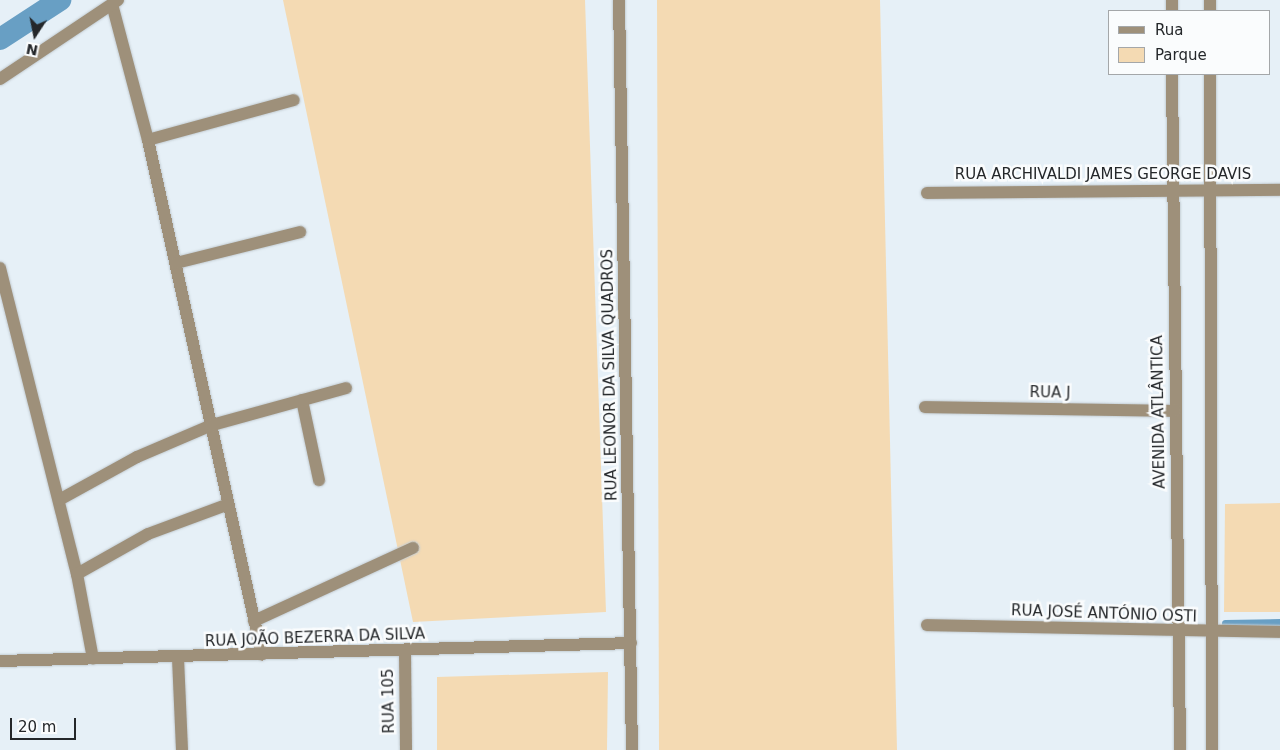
<!DOCTYPE html>
<meta charset="utf-8">
<style>
body{margin:0}
#map{position:relative;width:1280px;height:750px;overflow:hidden;background:#e6f0f7;font-family:"DejaVu Sans",sans-serif}
div>[style]{position:absolute}
[style*='--x']{left:calc(var(--x)*1px);top:calc(var(--y)*1px);width:calc(var(--w)*1px);rotate:calc(var(--a)*1deg)}
.green>*{inset:0;background:#f4dab3}
.stream>*{height:7px;margin:-3.5px;padding:0 3.5px;transform-origin:3.5px;border-radius:3.5px;background:#689fc4}
.canal>*{height:22px;margin:-11px;padding:0 11px;transform-origin:11px;border-radius:11px;background:#689fc4}
.roads{filter:drop-shadow(0 0 1px #c3ccd2) drop-shadow(0 0 1px #c3ccd2)}
.minor>*{height:12px;margin:-6px;padding:0 6px;transform-origin:6px;border-radius:6px;background:#9e907a}
span{translate:-50% -50%;white-space:nowrap;text-align:center;line-height:1.15;-webkit-text-stroke:5px #fafcfd;paint-order:stroke}
.street-label{font-size:15px;color:#24272a}
.legend{position:absolute;left:1108px;top:10px;width:162px;height:65px;box-sizing:border-box;background:#fafcfd;border:1px solid #a4a7a9;margin:0;padding:6px 9px;list-style:none;font-size:15px;color:#24272a}
.legend li{display:flex;align-items:center;gap:10px;height:25px}
.legend b{width:25px;border:1px solid #a4a7a9}
.north{position:absolute;left:10px;top:10px;width:50px;height:50px;-webkit-text-stroke:4px #fafcfd;paint-order:stroke;rotate:191deg;font-size:14px;font-weight:700;line-height:20px;text-align:center;color:#24272a}
.north::after{content:'';display:block;margin:auto;width:18px;height:22px;background:#24272a;clip-path:polygon(50% 0,100% 100%,50% 72%,0 100%)}
.scale{position:absolute;left:10px;top:718px;width:66px;height:22px;box-sizing:border-box;border:2px solid #24272a;border-top:0;padding-left:6px;font-size:15px;line-height:18px;white-space:nowrap;color:#24272a;-webkit-text-stroke:4px #fafcfd;paint-order:stroke}
</style>
<div id="map">
<div class="green">
<i style="clip-path:polygon(283px 0,585px 0,606px 612px,413px 622px)"></i>
<i style="clip-path:polygon(657px 0,880px 0,897px 750px,659px 750px)"></i>
<i style="clip-path:polygon(1280px 503px,1280px 612px,1224px 612px,1225px 504px)"></i>
<i style="clip-path:polygon(608px 672px,607px 750px,437px 750px,437px 677px)"></i>
</div>
<div class="stream">
<i style="--x:1225;--y:623;--w:55;--a:-1"></i>
</div>
<div class="canal">
<i style="--x:0;--y:39;--w:72;--a:-33"></i>
</div>
<div class="roads">
<div class="minor">
<i style="--x:619;--y:0;--w:750;--a:89.01"></i>
<i style="--x:1172;--y:0;--w:11;--a:90"></i>
<i style="--x:1210;--y:0;--w:11;--a:90"></i>
<i style="--x:112;--y:4;--w:141;--a:75.2"></i>
<i style="--x:148;--y:140;--w:527;--a:77.52"></i>
<i style="--x:1172;--y:74;--w:676;--a:89.32"></i>
<i style="--x:1210;--y:74;--w:676;--a:89.83"></i>
<i style="--x:0;--y:79;--w:142;--a:-33.8"></i>
<i style="--x:148;--y:140;--w:151;--a:-15.3"></i>
<i style="--x:927;--y:193;--w:353;--a:-0.5"></i>
<i style="--x:176;--y:263;--w:128;--a:-14"></i>
<i style="--x:0;--y:268;--w:316;--a:75.9"></i>
<i style="--x:77;--y:574;--w:86;--a:79.3"></i>
<i style="--x:302;--y:400;--w:82;--a:78"></i>
<i style="--x:925;--y:407;--w:250;--a:0.9"></i>
<i style="--x:59;--y:500;--w:89;--a:-28.9"></i>
<i style="--x:137;--y:457;--w:82;--a:-23.1"></i>
<i style="--x:212;--y:425;--w:139;--a:-15.4"></i>
<i style="--x:77;--y:574;--w:81;--a:-29.4"></i>
<i style="--x:148;--y:534;--w:83;--a:-20.4"></i>
<i style="--x:254;--y:621;--w:175;--a:-24.7"></i>
<i style="--x:927;--y:625;--w:353;--a:1.1"></i>
<i style="--x:405;--y:652;--w:98;--a:89.4"></i>
<i style="--x:178;--y:658;--w:92;--a:87.5"></i>
<i style="--x:0;--y:661;--w:631;--a:-1.63"></i>
</div>
</div>
<div class="street-label">
<span style="left:1103px;top:175px">RUA ARCHIVALDI JAMES GEORGE DAVIS</span>
<span style="left:610px;top:375px;rotate:-91deg">RUA LEONOR DA SILVA QUADROS</span>
<span style="left:1050px;top:393px;rotate:1deg">RUA J</span>
<span style="left:1159px;top:412px;rotate:-91deg">AVENIDA ATLÂNTICA</span>
<span style="left:1104px;top:614px;rotate:2deg">RUA JOSÉ ANTÓNIO OSTI</span>
<span style="left:315px;top:638px;rotate:-2deg">RUA JOÃO BEZERRA DA SILVA</span>
<span style="left:389px;top:701px;rotate:-91deg">RUA 105</span>
</div>
<ul class="legend">
<li><b style="height:6px;background:#9e907a"></b>Rua</li>
<li><b style="height:14px;background:#f4dab3"></b>Parque</li>
</ul>
<div class="north">N</div>
<div class="scale">20 m</div>
</div>
